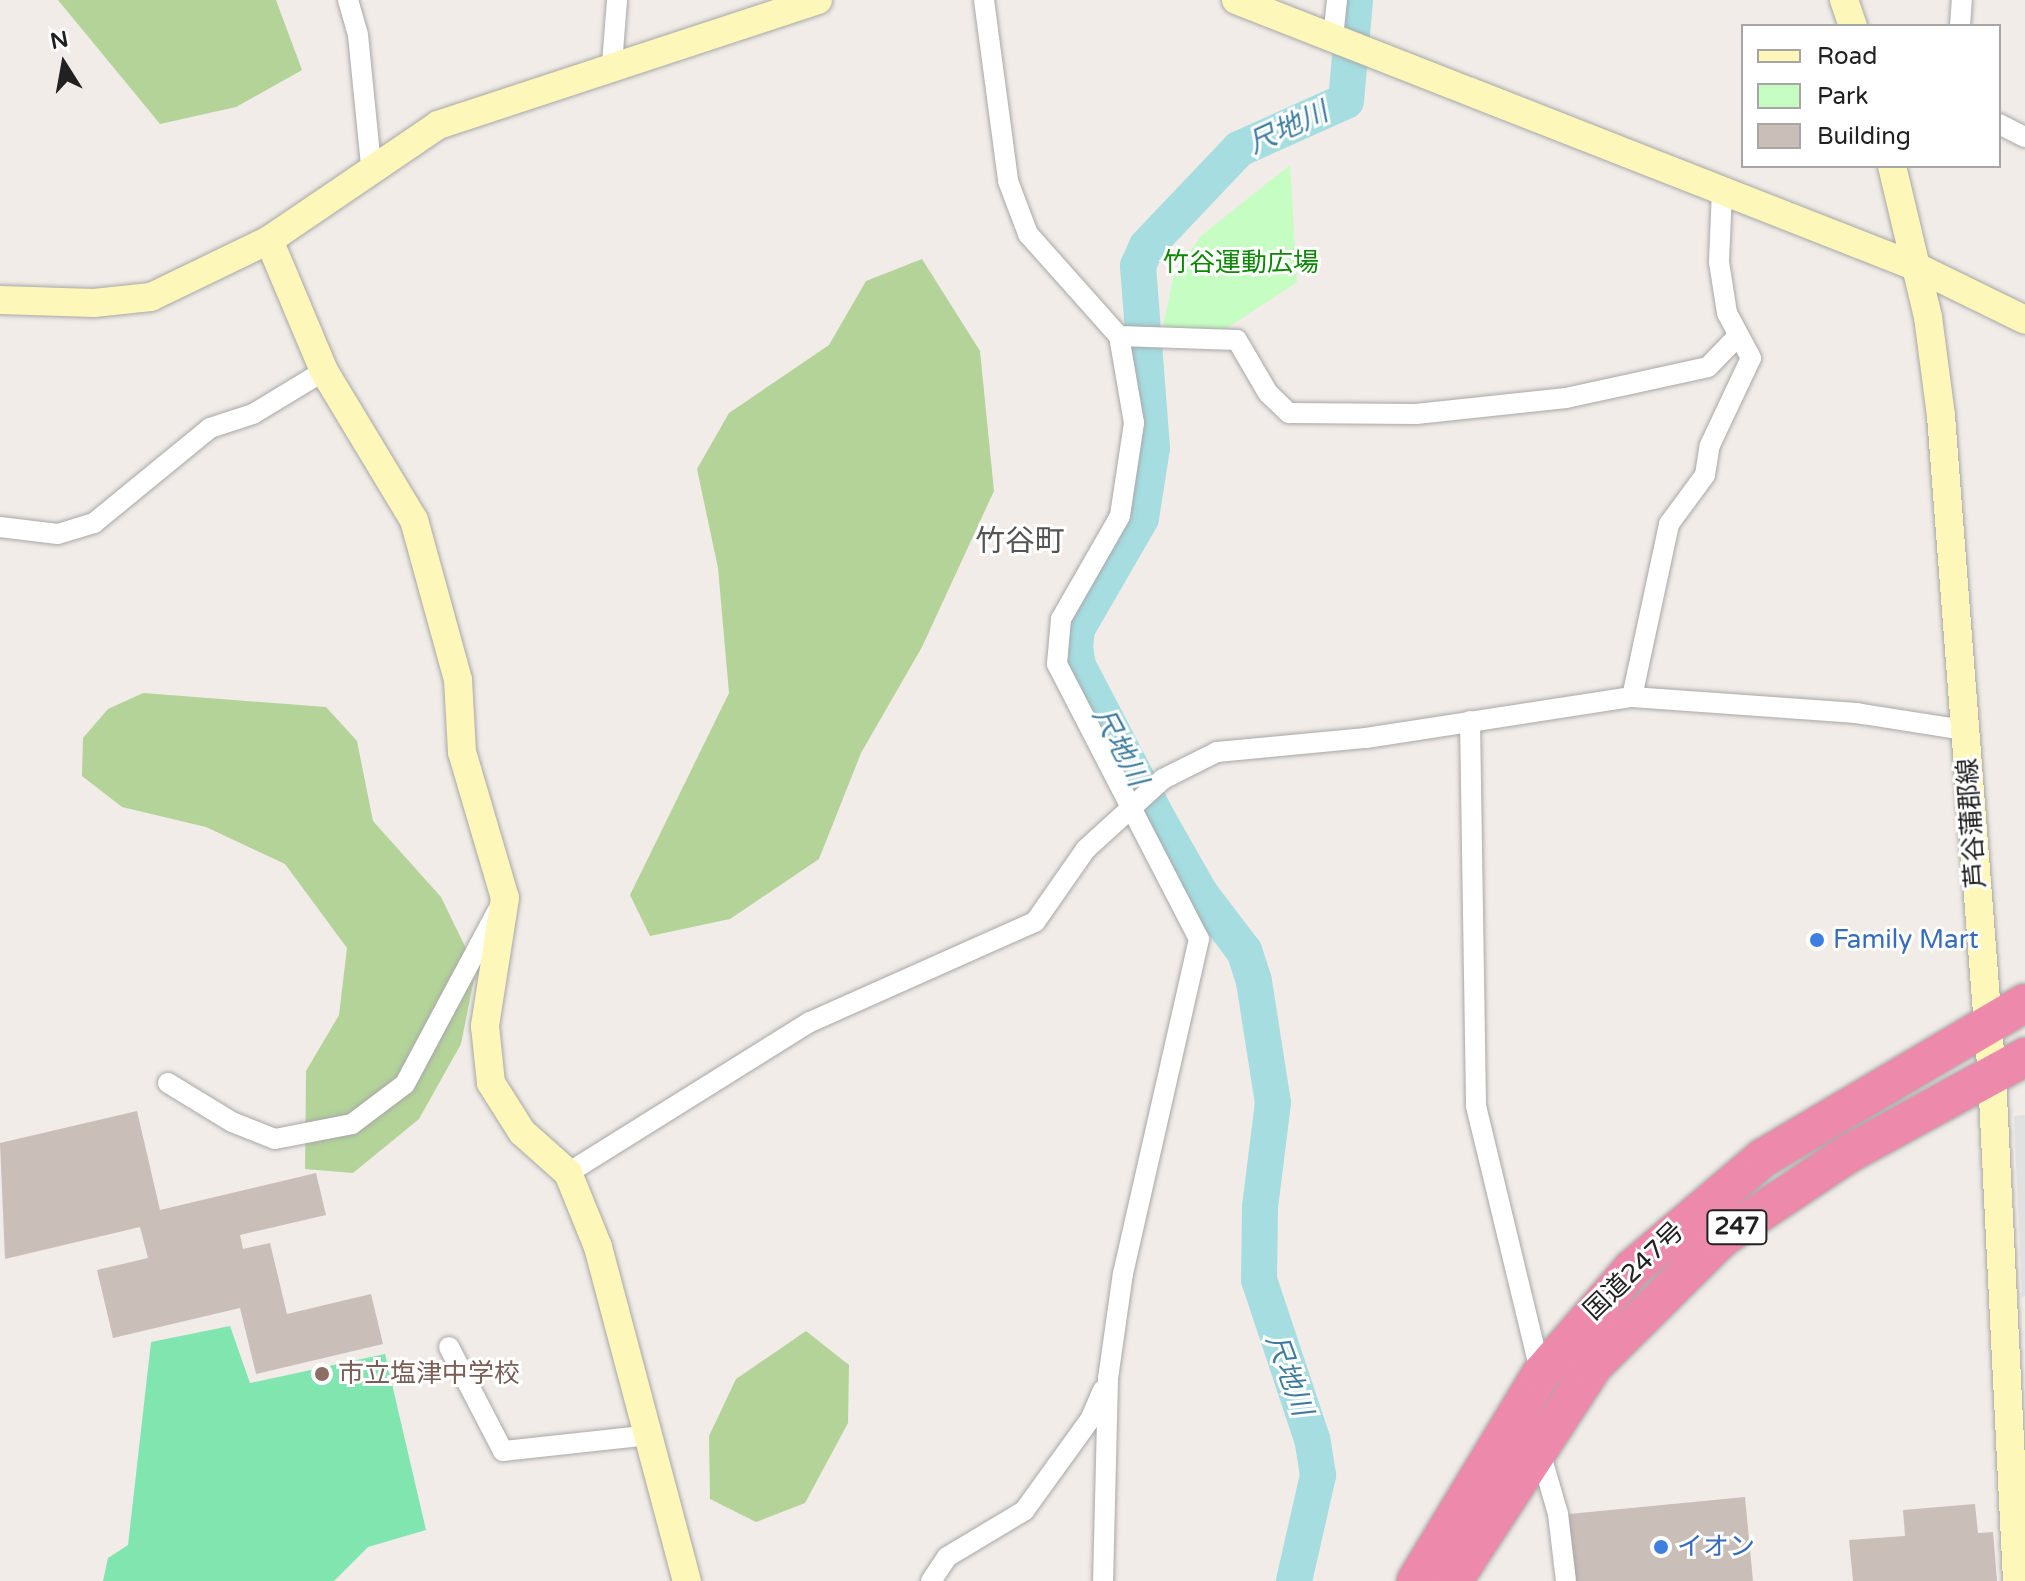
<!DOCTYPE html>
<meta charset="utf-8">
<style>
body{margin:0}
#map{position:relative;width:2025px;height:1581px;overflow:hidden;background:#f1ece7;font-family:"Varela Round","Noto Sans JP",sans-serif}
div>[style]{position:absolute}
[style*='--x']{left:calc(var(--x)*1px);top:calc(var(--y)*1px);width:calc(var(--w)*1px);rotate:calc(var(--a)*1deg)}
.forest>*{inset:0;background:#b3d399}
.park>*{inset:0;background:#c6fdc2}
.pitch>*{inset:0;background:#80e5af}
.parking>*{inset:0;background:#e1e1e1}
.river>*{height:36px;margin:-18px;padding:0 18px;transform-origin:18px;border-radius:18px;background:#a5dde1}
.building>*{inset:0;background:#cabeb9}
.roads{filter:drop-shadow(0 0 2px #a8a8a8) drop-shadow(0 0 2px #a8a8a8)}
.street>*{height:20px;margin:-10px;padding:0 10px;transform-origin:10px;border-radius:10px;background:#fff}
.secondary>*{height:28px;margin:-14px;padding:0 14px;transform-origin:14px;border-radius:14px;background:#fdf7b9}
.highway>*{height:38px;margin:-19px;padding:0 19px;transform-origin:19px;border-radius:19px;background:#ed8aab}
.dots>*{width:22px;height:22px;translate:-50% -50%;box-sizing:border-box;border:4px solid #fff;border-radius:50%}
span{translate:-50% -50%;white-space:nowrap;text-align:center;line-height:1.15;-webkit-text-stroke:6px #fff;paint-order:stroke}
.shield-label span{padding:2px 6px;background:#fff;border:2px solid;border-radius:6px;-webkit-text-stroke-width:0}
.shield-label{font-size:24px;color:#212121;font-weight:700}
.park-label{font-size:26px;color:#0d8805}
.street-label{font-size:26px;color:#212121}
.shop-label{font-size:26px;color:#366cbe}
.left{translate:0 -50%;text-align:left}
.education-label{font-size:26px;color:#785e54}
.water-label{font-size:28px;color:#3e7c9e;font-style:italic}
.quarter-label{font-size:30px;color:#545454}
.legend{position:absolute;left:1741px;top:24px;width:260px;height:144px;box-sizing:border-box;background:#fff;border:2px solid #a6a6a6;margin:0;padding:10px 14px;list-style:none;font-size:24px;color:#212121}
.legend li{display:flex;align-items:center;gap:16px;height:40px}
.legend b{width:40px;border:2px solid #a6a6a6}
.north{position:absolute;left:24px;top:24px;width:80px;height:80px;-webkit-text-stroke:6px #fff;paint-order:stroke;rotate:349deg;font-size:22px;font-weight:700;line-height:32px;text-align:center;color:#212121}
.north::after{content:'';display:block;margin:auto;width:28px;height:36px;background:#212121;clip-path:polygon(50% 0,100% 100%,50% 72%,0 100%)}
</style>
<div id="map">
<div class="forest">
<i style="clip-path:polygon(58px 0,276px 0,302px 70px,236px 107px,160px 124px)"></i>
<i style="clip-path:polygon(922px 259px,980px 351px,994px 491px,922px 647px,861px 753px,819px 859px,730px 919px,650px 936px,630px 895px,729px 693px,718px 568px,697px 469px,729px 413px,829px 345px,866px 281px)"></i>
<i style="clip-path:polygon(143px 693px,326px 707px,357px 741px,373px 821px,441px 897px,476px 969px,461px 1044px,419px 1119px,353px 1173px,305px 1169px,306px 1071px,339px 1015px,347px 948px,285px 864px,206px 827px,122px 807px,82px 776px,83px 738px,108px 709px)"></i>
<i style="clip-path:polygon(806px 1331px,849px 1365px,848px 1423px,805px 1503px,756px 1522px,710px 1499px,709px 1436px,736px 1379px)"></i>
</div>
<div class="park">
<i style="clip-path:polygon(1290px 165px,1297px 282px,1221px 332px,1161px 337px,1174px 274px,1201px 236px)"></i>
</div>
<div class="pitch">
<i style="clip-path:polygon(230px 1326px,250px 1383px,385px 1354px,426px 1530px,368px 1547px,334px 1581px,103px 1581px,108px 1558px,128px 1545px,151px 1342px)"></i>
</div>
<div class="parking">
<i style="clip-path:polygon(2025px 1115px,2025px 1296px,2022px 1297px,2014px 1116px)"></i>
</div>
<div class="river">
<i style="--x:1294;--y:1581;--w:109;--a:-77.2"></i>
<i style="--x:1318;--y:1475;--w:36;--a:-99"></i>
<i style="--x:1312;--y:1439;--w:168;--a:-108.4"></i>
<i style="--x:1259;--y:1280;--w:73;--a:-89.2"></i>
<i style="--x:1260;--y:1207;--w:105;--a:-82.9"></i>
<i style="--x:1273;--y:1103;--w:123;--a:-98.9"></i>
<i style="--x:1254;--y:981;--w:32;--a:-108"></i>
<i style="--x:1244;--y:951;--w:73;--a:-127.2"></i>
<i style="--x:1200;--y:893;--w:85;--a:-119.6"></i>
<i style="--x:1158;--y:819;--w:173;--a:-117.6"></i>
<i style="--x:1078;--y:666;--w:19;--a:-99"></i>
<i style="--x:1075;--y:647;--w:18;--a:-84"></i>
<i style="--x:1077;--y:629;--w:128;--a:-60"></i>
<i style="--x:1141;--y:518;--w:71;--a:-81.1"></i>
<i style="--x:1152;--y:448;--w:183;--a:-94.4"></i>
<i style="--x:1138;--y:266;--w:22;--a:-66"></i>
<i style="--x:1147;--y:246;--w:134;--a:-46.5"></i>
<i style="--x:1239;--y:149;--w:117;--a:-24.2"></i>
<i style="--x:1346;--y:101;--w:101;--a:-84.9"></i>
</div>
<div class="building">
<i style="clip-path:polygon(137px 1111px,160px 1210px,316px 1173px,326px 1215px,240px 1235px,243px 1249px,270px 1243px,287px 1314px,371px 1294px,383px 1344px,256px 1374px,240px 1308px,113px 1338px,97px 1270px,148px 1258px,140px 1227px,5px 1259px,0 1143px)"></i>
<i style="clip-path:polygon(1745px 1497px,1753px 1581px,1575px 1581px,1569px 1514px)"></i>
<i style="clip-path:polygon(1975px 1504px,1978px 1533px,1993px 1532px,1997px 1581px,1853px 1581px,1849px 1540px,1905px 1536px,1903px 1510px)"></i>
</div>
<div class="roads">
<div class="street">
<i style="--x:348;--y:0;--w:36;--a:74"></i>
<i style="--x:358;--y:35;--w:131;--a:84.3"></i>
<i style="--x:984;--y:0;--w:183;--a:82.4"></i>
<i style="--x:1008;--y:181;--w:57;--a:69.3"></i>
<i style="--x:1028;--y:234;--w:137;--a:48.3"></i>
<i style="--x:1119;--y:336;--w:88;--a:80.2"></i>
<i style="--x:1134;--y:423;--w:94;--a:98.6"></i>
<i style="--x:1120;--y:516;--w:119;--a:119.8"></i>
<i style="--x:1061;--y:619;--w:45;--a:95.1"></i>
<i style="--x:1057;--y:664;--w:309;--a:62.7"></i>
<i style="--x:1199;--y:939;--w:343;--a:102.8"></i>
<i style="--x:1123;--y:1273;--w:107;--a:98.1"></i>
<i style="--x:1108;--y:1379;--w:202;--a:91.4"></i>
<i style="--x:1960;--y:26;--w:26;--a:-86"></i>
<i style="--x:1333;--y:38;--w:38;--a:-84"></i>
<i style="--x:612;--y:64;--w:64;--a:-85.5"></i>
<i style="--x:1999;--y:124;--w:29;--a:27"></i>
<i style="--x:1119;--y:336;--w:118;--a:1.9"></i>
<i style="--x:1237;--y:340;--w:61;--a:59.7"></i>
<i style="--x:1268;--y:393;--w:29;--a:44"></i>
<i style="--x:1289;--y:413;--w:127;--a:0.5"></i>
<i style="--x:1416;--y:414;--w:151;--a:-6.1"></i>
<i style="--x:1566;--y:398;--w:145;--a:-12.3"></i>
<i style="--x:1708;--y:367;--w:42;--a:-46"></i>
<i style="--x:0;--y:527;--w:58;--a:6.9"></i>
<i style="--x:58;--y:534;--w:38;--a:-17"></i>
<i style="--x:94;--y:523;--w:150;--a:-39.3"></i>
<i style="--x:210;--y:428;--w:45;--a:-18"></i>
<i style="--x:253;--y:414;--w:83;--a:-31.2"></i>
<i style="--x:1632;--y:697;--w:177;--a:-77.9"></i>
<i style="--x:1669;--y:524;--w:61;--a:-53.7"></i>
<i style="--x:1705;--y:475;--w:30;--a:-81"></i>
<i style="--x:1710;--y:445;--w:96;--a:-64.8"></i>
<i style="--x:1751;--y:358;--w:51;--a:-118.1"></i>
<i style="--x:1727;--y:313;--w:52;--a:-98.9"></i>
<i style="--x:1719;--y:262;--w:71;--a:-87.6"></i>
<i style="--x:1470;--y:721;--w:385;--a:89.1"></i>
<i style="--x:1476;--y:1106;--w:276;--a:76.4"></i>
<i style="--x:168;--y:1083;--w:75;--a:31.4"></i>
<i style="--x:232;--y:1122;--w:46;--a:21.6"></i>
<i style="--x:275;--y:1139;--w:78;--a:-11"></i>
<i style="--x:352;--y:1124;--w:66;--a:-37"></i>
<i style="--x:405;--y:1084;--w:195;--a:-61.9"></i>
<i style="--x:568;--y:1173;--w:285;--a:-32"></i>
<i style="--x:810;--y:1022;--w:246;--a:-24"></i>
<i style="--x:1035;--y:922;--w:89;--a:-55.1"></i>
<i style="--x:1086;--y:849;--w:104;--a:-42.3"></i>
<i style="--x:1163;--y:779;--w:60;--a:-26.6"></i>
<i style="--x:1217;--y:752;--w:150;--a:-5.4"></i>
<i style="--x:1366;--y:738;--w:269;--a:-8.8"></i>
<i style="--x:1632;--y:697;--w:225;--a:4.1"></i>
<i style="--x:1856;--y:713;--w:110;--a:8.9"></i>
<i style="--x:449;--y:1347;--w:117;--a:62.6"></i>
<i style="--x:503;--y:1451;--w:149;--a:-6.2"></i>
<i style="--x:1538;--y:1445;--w:72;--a:73.8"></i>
<i style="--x:1558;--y:1514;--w:67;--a:83.2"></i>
<i style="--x:931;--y:1581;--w:29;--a:-56"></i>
<i style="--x:947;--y:1557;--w:90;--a:-30.9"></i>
<i style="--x:1024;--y:1511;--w:115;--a:-54.2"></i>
<i style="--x:1091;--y:1418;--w:30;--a:-67"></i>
</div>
<div class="secondary">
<i style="--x:1236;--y:0;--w:731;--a:21.41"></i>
<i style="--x:1917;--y:267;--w:120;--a:26.1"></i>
<i style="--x:1844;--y:0;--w:28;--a:71"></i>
<i style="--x:1892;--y:166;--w:155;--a:76.6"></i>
<i style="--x:1928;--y:317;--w:100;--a:82.5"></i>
<i style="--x:1941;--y:416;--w:663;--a:85.59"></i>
<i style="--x:1992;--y:1077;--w:505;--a:87.16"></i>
<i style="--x:269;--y:240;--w:142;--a:67.2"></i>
<i style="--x:324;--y:371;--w:174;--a:58.9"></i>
<i style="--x:414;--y:520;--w:166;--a:74.6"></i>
<i style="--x:458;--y:680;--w:72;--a:86.8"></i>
<i style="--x:462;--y:752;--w:152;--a:73.6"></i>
<i style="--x:505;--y:898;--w:130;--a:98.9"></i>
<i style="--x:485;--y:1026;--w:57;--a:84"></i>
<i style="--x:491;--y:1083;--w:58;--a:57.7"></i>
<i style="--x:522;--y:1132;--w:62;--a:41.7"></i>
<i style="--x:568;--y:1173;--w:80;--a:67.9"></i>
<i style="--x:598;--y:1247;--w:346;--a:75.1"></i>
<i style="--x:0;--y:300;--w:94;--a:1.8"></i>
<i style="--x:94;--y:303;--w:57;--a:-6"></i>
<i style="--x:151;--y:297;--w:131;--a:-25.8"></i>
<i style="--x:269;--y:240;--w:204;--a:-34.2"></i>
<i style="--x:438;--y:125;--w:400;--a:-18.2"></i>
</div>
<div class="highway">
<i style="--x:1416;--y:1581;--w:242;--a:-58.9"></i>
<i style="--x:1541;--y:1374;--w:139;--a:-49.1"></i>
<i style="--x:1632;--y:1269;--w:172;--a:-40.3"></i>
<i style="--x:1763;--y:1158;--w:304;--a:-30.6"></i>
<i style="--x:1453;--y:1581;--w:257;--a:-56.9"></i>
<i style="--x:1593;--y:1366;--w:182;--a:-44.8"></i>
<i style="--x:1722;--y:1238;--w:151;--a:-33.7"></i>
<i style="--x:1848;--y:1154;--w:202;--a:-28.7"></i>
</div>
</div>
<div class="dots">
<i style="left:1817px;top:940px;background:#3f7fe0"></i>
<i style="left:322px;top:1374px;background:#8d6e63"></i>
<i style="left:1661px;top:1547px;background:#3f7fe0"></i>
</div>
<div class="shield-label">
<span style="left:1737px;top:1227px">247</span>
</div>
<div class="park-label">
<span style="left:1241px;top:263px">竹谷運動広場</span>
</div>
<div class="street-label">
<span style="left:1972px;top:823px;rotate:-94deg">芦谷蒲郡線</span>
<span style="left:1634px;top:1271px;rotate:-44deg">国道247号</span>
</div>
<div class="shop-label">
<span class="left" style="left:1833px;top:940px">Family Mart</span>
<span class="left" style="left:1677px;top:1547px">イオン</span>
</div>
<div class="education-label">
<span class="left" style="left:338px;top:1374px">市立塩津中学校</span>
</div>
<div class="water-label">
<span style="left:1288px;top:128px;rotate:-25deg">尺地川</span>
<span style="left:1120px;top:747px;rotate:62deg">尺地川</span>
<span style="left:1289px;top:1375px;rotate:70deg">尺地川</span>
</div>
<div class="quarter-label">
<span style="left:1020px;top:542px">竹谷町</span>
</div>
<ul class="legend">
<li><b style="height:10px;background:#fdf7b9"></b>Road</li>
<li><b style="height:22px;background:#c6fdc2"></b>Park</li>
<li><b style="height:22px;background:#cabeb9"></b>Building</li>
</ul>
<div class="north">N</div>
</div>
